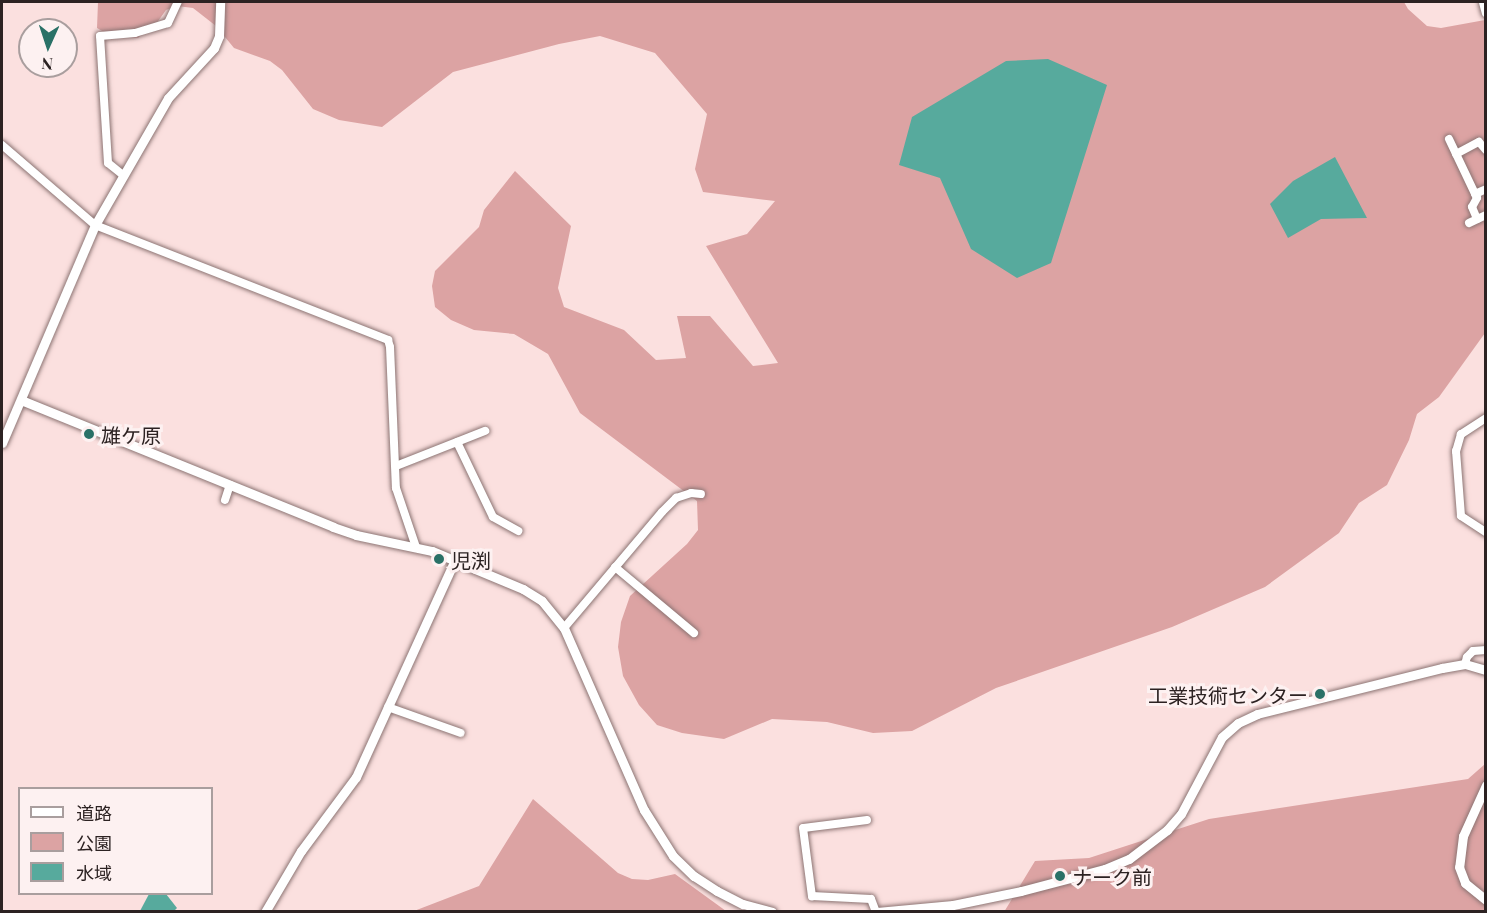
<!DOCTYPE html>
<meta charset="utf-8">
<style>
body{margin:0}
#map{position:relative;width:1487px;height:913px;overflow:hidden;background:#fbe0df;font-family:"Playfair Display","Noto Sans JP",serif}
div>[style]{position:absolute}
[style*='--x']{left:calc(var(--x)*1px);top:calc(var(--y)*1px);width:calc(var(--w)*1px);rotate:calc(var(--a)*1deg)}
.green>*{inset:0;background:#dca3a3}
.water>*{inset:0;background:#57aa9d}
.roads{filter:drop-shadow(0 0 2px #8c7473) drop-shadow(0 0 2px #8c7473)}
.minor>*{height:8px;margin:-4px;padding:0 4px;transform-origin:4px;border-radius:4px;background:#fff}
.tertiary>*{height:9px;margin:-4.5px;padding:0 4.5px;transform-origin:4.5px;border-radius:4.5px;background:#fff}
.dots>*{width:16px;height:16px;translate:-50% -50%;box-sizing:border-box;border:3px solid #fdf1f1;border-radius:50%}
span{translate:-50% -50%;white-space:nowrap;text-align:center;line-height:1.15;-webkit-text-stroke:6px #fdf1f1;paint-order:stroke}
.poi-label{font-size:20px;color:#2c2222}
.left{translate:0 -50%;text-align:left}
.right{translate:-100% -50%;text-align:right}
.frame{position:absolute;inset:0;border:3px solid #2c2222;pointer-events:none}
.legend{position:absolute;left:18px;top:787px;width:195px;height:108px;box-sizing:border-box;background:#fdf1f1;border:2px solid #a99e9e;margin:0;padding:8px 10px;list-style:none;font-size:18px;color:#2c2222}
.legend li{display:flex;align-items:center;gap:12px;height:30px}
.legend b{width:30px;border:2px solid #a99e9e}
.north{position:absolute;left:18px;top:18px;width:60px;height:60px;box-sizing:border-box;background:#fdf1f1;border:2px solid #a99e9e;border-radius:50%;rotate:183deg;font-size:16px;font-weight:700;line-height:24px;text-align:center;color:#2c2222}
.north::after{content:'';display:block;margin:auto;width:21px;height:27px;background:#2a7167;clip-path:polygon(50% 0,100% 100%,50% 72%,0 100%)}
</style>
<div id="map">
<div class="green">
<i style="clip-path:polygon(98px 2px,1404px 2px,1408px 9px,1427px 26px,1441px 28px,1485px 20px,1485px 333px,1439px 397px,1417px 414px,1409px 440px,1387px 485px,1359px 503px,1339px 533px,1265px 587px,1172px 627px,996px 688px,912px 731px,873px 733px,827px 722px,772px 719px,724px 739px,682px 733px,657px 725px,639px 705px,623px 676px,618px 647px,621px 622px,630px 596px,687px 544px,698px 530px,697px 501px,580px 413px,548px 354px,514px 334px,474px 330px,451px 320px,435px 307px,432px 286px,435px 271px,479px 227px,484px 210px,515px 171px,571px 226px,558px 288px,564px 307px,624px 330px,656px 360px,686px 358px,677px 316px,710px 316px,753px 366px,778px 363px,706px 246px,747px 234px,775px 201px,703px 192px,695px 169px,707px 114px,655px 53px,600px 36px,559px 44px,453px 72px,382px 127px,339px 120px,313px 109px,282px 70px,270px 61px,234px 48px,216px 26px,193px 8px,177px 6px,166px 10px,156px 24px,138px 38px,114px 38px,97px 28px)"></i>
<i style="clip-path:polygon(1485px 764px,1485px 911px,1004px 912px,1035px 861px,1089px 858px,1209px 819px,1468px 779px)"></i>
<i style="clip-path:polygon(533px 799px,618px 873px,632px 879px,648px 880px,675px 874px,726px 911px,414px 911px,479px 886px)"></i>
</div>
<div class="water">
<i style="clip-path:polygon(1048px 59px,1107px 85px,1051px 263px,1017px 278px,971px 249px,940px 178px,899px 165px,912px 117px,1006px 61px)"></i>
<i style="clip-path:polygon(1335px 157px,1367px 218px,1321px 219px,1288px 238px,1270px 204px,1293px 181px)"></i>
<i style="clip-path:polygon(149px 894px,166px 894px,177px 908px,174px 911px,140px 911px)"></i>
</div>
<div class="roads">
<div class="minor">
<i style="--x:1449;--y:139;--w:65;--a:64.6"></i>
<i style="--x:1477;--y:198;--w:10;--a:119"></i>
<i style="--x:1472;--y:207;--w:13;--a:67"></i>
<i style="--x:2;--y:145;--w:123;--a:40.7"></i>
<i style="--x:95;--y:225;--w:315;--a:21.4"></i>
<i style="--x:388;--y:340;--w:7;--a:74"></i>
<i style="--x:390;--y:347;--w:141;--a:87.6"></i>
<i style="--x:396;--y:488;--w:62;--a:71.3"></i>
<i style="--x:1456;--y:154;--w:26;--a:-28"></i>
<i style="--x:1479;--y:142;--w:11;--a:49"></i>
<i style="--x:123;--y:175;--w:19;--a:-141"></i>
<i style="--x:108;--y:163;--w:127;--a:-93.6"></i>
<i style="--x:100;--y:36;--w:35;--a:-5"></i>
<i style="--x:135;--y:33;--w:34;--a:-17"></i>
<i style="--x:168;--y:23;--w:23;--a:-65"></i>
<i style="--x:1475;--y:194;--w:12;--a:-24"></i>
<i style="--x:1469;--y:223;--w:19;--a:-25"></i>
<i style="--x:1486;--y:418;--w:30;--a:147"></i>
<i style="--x:1461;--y:434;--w:18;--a:106"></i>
<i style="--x:1456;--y:451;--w:65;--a:85.6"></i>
<i style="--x:1461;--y:516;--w:30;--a:33"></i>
<i style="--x:457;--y:442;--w:83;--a:64.4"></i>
<i style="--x:493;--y:517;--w:29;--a:29"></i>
<i style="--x:396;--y:466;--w:96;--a:-21.5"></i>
<i style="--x:225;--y:500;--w:16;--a:-72"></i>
<i style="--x:615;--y:567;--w:103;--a:39.9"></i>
<i style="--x:564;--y:628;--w:152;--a:-49.8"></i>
<i style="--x:662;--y:512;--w:20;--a:-45"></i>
<i style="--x:676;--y:498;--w:16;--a:-18"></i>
<i style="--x:691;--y:493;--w:10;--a:6"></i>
<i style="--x:1465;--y:664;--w:7;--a:-74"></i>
<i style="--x:1467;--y:657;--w:8;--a:-45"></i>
<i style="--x:1473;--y:651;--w:13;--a:-4"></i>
<i style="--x:388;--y:707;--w:77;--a:19.6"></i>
<i style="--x:867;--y:820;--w:64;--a:172.9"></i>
<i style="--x:803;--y:828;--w:69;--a:82.5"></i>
<i style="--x:812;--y:896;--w:59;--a:2.9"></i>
<i style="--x:871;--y:899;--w:14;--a:69"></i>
</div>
<div class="tertiary">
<i style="--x:1483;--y:2;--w:11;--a:75"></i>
<i style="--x:21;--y:400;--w:337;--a:22.1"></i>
<i style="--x:333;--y:527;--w:24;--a:19"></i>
<i style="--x:356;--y:535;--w:78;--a:11.9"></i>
<i style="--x:432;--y:551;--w:99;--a:22.7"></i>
<i style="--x:523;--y:589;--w:22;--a:32"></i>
<i style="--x:542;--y:601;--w:35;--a:51"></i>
<i style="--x:564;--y:628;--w:199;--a:66.3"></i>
<i style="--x:644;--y:810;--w:54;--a:57.8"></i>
<i style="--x:673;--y:856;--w:29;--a:44"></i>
<i style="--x:694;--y:876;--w:27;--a:33"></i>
<i style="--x:717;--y:891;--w:29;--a:27"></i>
<i style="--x:743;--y:904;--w:30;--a:15"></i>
<i style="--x:2;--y:443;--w:237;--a:-66.9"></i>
<i style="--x:95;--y:225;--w:146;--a:-60.1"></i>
<i style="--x:168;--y:98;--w:68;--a:-47.4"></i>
<i style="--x:214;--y:48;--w:13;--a:-67"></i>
<i style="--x:219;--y:36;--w:34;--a:-88"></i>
<i style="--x:1486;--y:785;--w:56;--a:114.3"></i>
<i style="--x:1463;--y:836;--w:31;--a:97"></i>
<i style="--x:1459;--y:867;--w:17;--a:69"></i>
<i style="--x:1465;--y:883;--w:27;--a:39"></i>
<i style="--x:265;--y:912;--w:71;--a:-59.5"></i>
<i style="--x:301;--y:851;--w:92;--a:-53.4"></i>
<i style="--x:356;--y:777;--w:239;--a:-65.5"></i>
<i style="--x:877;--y:912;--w:76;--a:-5.3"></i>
<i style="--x:953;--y:905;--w:69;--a:-11.6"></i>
<i style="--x:1021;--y:891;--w:87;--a:-14.7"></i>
<i style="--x:1105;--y:869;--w:26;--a:-23"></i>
<i style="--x:1129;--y:859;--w:48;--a:-37.3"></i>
<i style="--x:1167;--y:830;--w:21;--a:-49"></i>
<i style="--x:1181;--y:814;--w:87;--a:-62"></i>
<i style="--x:1222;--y:737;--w:21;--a:-41"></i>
<i style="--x:1238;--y:723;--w:21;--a:-25"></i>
<i style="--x:1257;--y:714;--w:191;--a:-14"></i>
<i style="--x:1442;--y:668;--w:23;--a:-10"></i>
<i style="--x:1465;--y:664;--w:22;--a:16"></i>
</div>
</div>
<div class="dots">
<i style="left:89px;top:434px;background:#2a7167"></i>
<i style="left:439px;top:559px;background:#2a7167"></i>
<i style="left:1320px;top:694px;background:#2a7167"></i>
<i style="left:1060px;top:876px;background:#2a7167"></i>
</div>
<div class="poi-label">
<span class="left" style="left:101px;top:434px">雄ケ原</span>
<span class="left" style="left:451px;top:559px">児渕</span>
<span class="right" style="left:1308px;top:694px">工業技術センター</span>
<span class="left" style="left:1072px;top:876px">ナーク前</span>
</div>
<div class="frame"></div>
<ul class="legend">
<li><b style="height:8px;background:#fff"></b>道路</li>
<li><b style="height:16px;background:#dca3a3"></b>公園</li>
<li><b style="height:16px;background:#57aa9d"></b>水域</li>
</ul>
<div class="north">N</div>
</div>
